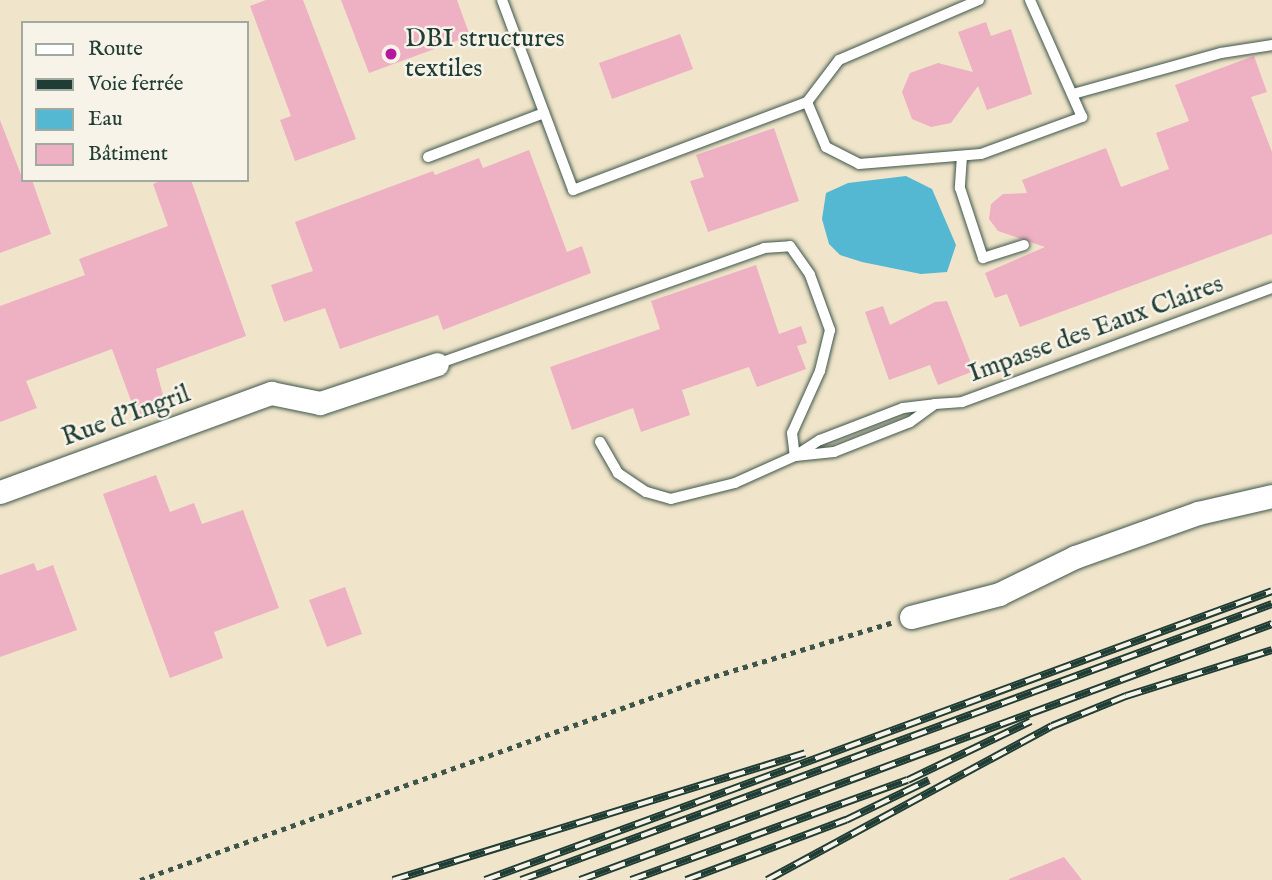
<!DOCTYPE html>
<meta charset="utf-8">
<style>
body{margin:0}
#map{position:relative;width:1272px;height:880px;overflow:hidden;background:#f0e5ca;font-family:"IM FELL English",serif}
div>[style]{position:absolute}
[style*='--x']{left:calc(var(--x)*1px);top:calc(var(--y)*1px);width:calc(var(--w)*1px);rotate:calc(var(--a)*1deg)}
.water>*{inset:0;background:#54b8d3}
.building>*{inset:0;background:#eeb0c3}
.path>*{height:4.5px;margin-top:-2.25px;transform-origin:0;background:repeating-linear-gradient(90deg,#3e564a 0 5px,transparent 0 10px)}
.roads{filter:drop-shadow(0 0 2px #3e564a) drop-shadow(0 0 2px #3e564a)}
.service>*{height:10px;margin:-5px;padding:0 5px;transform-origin:5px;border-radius:5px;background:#fff}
.minor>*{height:23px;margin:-11.5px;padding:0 11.5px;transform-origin:11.5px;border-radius:11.5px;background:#fff}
.rail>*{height:8px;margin-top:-4px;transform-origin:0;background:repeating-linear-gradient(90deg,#f7f3e8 0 16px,#1f3d34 0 32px);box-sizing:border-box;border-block:2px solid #1f3d34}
.dots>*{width:19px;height:19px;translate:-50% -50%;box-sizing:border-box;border:4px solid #f7f3e8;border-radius:50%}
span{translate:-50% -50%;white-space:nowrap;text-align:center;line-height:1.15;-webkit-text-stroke:5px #f7f3e8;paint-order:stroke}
.poi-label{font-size:26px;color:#1f3d34}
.left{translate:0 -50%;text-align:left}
.street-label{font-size:26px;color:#1f3d34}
.legend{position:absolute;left:21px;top:21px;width:228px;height:161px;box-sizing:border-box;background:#f7f3e8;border:2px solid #a1aaa0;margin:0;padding:9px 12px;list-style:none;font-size:21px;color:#1f3d34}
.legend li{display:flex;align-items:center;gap:14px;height:35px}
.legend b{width:35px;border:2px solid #a1aaa0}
</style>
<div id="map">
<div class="water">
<i style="clip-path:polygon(906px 176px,932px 189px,956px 245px,947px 272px,921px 274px,862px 262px,840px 255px,829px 244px,822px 219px,826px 193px,848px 183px)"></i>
</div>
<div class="building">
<i style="clip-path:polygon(266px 0,303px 0,356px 139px,295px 161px,280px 120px,291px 116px,250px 6px)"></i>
<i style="clip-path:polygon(341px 0,457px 0,470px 36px,369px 73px)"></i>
<i style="clip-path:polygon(986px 22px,991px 36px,1011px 29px,1032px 94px,987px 110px,978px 86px,951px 123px,931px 127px,912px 119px,902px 92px,910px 73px,938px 63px,973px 72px,958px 32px)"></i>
<i style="clip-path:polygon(680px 34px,693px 69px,612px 99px,599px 63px)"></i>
<i style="clip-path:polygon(1254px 56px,1267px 92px,1251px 97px,1272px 152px,1272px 234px,1020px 327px,1007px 294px,995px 298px,985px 273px,1045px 247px,998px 231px,989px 219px,991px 204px,1003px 194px,1027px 193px,1022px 180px,1106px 148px,1121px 187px,1169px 169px,1156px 133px,1189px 121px,1175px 85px)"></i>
<i style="clip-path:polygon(0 120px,23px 180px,32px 180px,51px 234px,0 253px)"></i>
<i style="clip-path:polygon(774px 128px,799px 201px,708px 232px,690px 181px,704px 177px,696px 155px)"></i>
<i style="clip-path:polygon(529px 150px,567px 252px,582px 246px,591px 273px,443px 330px,438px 315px,340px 349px,325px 308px,284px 322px,271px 285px,313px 271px,295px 222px,433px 171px,435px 175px,479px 158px,483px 168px)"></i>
<i style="clip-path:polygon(163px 180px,191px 180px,246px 336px,156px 369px,167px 410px,138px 420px,112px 349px,26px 381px,37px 408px,0 422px,0 306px,85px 275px,79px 259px,168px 226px,153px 184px)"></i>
<i style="clip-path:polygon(756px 265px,779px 334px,801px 326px,807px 343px,797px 346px,806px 369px,757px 387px,749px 367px,682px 390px,690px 415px,641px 432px,633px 408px,572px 430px,550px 367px,660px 329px,651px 301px)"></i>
<i style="clip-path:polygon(947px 301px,974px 371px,938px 385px,930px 365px,889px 380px,865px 312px,883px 306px,890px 325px,935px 302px)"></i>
<i style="clip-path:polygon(156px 475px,170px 512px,194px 503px,202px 524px,243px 510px,279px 608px,214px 632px,223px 658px,170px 678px,103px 494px)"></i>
<i style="clip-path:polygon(34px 563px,37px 571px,53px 565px,77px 630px,0 657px,0 575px)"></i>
<i style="clip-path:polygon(345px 587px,362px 634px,327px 647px,309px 600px)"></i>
<i style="clip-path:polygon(1064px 857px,1082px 880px,1009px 880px,1009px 879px)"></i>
</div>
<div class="path">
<i style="--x:140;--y:880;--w:589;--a:-19.63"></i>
<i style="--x:695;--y:682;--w:205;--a:-16.8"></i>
</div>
<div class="roads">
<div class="service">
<i style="--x:502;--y:0;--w:203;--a:69.5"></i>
<i style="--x:573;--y:190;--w:250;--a:-20.6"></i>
<i style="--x:979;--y:0;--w:152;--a:156.8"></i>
<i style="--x:839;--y:60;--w:53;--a:127.3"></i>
<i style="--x:807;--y:102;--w:49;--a:67.1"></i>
<i style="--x:826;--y:147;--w:37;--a:27"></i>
<i style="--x:859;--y:164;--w:122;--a:-4.7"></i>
<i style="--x:981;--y:154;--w:108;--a:-20.1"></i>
<i style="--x:1082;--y:117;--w:128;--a:-114"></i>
<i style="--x:1073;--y:94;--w:154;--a:-15.5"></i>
<i style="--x:1221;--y:53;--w:52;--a:-8.9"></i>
<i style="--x:962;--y:156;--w:32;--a:94"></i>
<i style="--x:960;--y:188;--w:74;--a:71.8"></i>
<i style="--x:983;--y:258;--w:43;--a:-17.6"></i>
<i style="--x:428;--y:157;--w:124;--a:-20.8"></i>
<i style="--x:437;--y:364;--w:347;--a:-19.5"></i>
<i style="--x:764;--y:248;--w:26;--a:-4"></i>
<i style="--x:790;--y:246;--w:35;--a:55"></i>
<i style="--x:810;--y:275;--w:59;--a:70"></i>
<i style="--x:830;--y:330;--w:42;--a:103.7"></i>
<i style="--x:820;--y:371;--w:68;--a:114.3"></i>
<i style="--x:792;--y:433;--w:23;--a:83"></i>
<i style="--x:795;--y:456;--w:66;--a:155.8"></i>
<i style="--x:735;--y:483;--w:66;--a:166"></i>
<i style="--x:671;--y:499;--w:26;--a:-164"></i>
<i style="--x:646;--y:492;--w:34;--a:-146"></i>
<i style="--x:618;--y:473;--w:36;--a:-120"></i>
<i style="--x:935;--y:404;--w:31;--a:144"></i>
<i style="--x:910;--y:422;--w:82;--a:158.5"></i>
<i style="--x:834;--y:452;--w:39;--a:174"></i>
<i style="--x:795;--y:456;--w:30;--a:-33"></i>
<i style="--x:820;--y:440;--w:89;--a:-21.1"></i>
<i style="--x:903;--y:408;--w:32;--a:-7"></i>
<i style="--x:935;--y:404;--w:27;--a:-4"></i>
<i style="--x:962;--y:402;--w:330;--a:-20.2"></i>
</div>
<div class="minor">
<i style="--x:0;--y:492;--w:289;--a:-20.1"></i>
<i style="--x:271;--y:393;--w:50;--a:11.5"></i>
<i style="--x:320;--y:403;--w:123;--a:-18.4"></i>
<i style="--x:911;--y:617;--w:91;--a:-14.6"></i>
<i style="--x:999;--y:594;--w:85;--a:-26"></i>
<i style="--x:1075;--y:557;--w:131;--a:-19.7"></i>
<i style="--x:1198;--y:513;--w:76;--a:-12.9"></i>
</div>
</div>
<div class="rail">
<i style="--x:393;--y:880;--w:431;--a:-17.1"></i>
<i style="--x:485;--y:880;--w:838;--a:-20.16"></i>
<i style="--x:521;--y:880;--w:800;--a:-20.18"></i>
<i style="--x:580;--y:880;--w:738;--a:-20.3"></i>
<i style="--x:631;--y:880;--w:294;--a:-19.9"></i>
<i style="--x:908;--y:780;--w:136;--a:-25.6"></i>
<i style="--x:686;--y:880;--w:171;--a:-20.6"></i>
<i style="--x:846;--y:820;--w:92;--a:-25.7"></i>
<i style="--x:767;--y:880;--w:324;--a:-28.4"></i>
<i style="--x:1052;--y:726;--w:80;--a:-22.1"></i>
<i style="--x:1126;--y:696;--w:153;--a:-17.5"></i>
</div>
<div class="dots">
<i style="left:391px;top:54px;background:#b5179e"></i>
</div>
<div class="poi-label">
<span class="left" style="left:405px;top:54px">DBI structures<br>textiles</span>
</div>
<div class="street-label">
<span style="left:1096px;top:329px;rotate:-20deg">Impasse des Eaux Claires</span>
<span style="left:126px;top:416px;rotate:-20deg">Rue d'Ingril</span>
</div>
<ul class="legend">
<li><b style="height:9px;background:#fff"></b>Route</li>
<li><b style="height:9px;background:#1f3d34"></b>Voie ferrée</li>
<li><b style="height:19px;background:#54b8d3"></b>Eau</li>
<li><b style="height:19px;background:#eeb0c3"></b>Bâtiment</li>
</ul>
</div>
